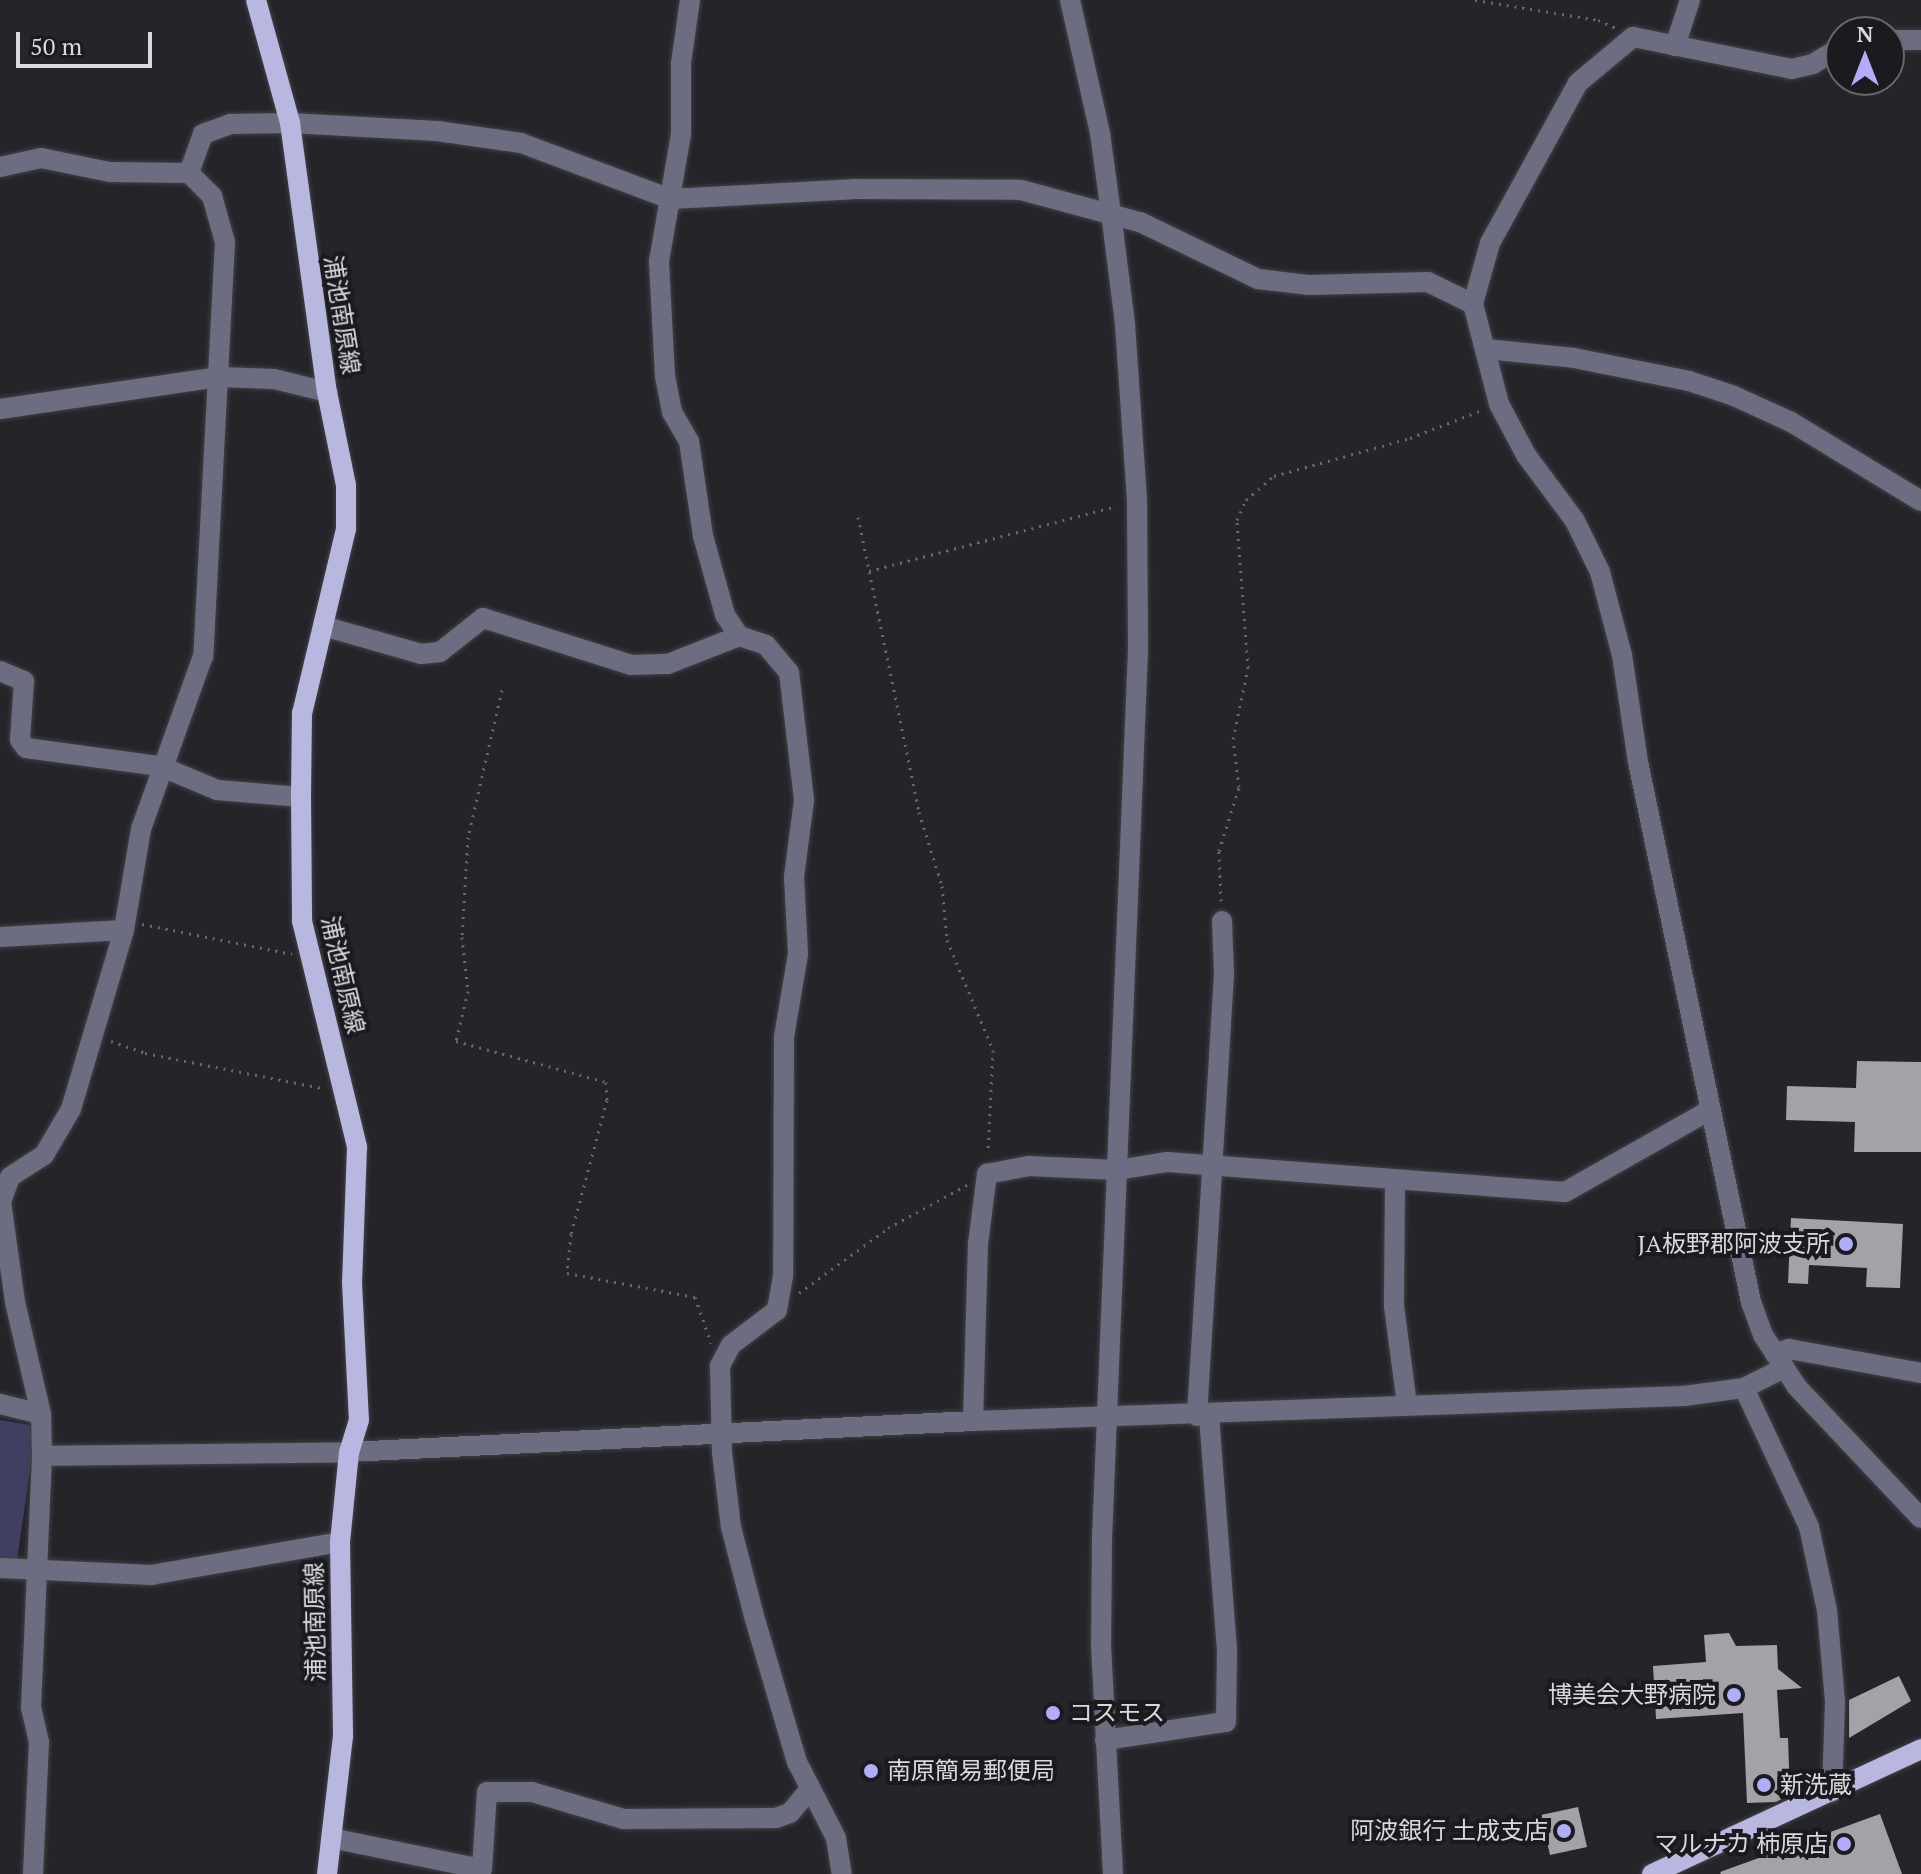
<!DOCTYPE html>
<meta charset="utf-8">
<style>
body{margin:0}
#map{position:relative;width:1921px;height:1874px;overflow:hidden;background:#242429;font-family:"PT Serif","Noto Sans JP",serif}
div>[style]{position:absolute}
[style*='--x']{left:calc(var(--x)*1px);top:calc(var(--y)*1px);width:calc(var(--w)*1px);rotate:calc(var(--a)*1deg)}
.green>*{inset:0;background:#413f62}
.building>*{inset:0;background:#a2a2a8}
.path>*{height:3px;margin-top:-1.5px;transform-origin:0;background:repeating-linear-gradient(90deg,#69696d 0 2px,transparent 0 8px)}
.roads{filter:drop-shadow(0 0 2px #414146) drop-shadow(0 0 2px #414146)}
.minor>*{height:20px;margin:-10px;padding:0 10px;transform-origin:10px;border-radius:10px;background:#6d6d81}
.major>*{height:20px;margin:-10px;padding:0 10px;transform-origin:10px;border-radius:10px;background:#b7b7e0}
.dots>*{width:22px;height:22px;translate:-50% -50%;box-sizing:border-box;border:4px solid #1a1a1f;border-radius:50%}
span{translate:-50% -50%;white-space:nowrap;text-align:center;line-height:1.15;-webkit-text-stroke:8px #1a1a1f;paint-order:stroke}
.street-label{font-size:24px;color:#d9d9dd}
.poi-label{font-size:24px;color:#d9d9dd}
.right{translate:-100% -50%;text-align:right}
.left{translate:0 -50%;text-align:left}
.north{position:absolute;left:1825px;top:16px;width:80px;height:80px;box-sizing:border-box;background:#1a1a1f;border:2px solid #66666b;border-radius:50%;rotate:0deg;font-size:22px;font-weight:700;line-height:32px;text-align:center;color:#d9d9dd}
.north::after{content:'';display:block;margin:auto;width:28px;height:36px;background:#b1adfa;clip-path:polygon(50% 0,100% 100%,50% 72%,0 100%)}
.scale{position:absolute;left:16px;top:32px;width:136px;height:36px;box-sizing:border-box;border:4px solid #d9d9dd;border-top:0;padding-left:10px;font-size:24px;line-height:28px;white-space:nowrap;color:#d9d9dd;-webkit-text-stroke:6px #1a1a1f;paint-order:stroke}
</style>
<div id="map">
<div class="green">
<i style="clip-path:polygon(0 1420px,30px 1425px,33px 1450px,17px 1560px,0 1558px)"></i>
</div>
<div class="building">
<i style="clip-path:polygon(1857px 1061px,1921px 1062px,1921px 1152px,1854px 1152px,1855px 1122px,1786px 1120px,1787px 1086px,1856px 1088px)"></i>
<i style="clip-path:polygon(1791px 1218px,1903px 1224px,1900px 1288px,1866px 1287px,1867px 1268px,1809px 1265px,1808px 1284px,1788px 1283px)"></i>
<i style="clip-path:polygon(1729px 1633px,1736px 1646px,1777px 1645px,1778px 1669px,1802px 1688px,1777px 1690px,1780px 1738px,1788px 1738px,1790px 1795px,1776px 1802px,1747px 1803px,1743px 1713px,1656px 1719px,1653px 1666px,1706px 1662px,1704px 1635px)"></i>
<i style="clip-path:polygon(1899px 1676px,1911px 1701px,1849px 1738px,1849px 1700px)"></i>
<i style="clip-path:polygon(1578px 1807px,1587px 1847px,1550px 1855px,1541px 1815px)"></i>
<i style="clip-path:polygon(1880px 1814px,1902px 1874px,1721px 1874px,1720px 1872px)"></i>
</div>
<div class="path">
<i style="--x:1475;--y:0;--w:125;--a:9.2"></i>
<i style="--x:1598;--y:20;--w:20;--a:24"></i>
<i style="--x:858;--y:517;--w:301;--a:78.3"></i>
<i style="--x:919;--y:812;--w:77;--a:72.7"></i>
<i style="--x:942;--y:886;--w:54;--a:84.7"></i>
<i style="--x:947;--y:940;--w:119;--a:67.3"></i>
<i style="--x:993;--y:1050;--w:103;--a:92.8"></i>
<i style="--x:869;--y:571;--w:256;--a:-14.7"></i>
<i style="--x:502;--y:690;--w:151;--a:103"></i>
<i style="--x:468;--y:837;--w:100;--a:93.4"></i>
<i style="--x:462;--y:937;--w:54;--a:83.7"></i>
<i style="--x:468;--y:991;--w:51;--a:103.5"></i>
<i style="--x:456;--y:1041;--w:156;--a:15.3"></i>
<i style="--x:606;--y:1082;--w:18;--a:87"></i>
<i style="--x:607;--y:1100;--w:139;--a:105"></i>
<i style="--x:571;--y:1234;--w:39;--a:96"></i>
<i style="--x:567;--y:1273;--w:130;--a:10.6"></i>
<i style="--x:695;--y:1297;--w:49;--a:70.8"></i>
<i style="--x:1221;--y:901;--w:50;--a:-92.3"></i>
<i style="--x:1219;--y:851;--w:67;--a:-72.6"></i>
<i style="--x:1239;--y:787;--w:48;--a:-97.1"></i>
<i style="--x:1233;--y:739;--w:73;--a:-78.1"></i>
<i style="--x:1248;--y:668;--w:148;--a:-94.3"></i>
<i style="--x:1237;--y:520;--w:22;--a:-66"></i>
<i style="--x:1246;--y:500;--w:37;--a:-41"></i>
<i style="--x:1274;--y:476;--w:141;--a:-15.6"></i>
<i style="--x:1410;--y:438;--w:77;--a:-21.3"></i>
<i style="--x:142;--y:924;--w:153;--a:11.3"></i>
<i style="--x:111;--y:1041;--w:36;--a:19"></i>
<i style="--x:145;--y:1053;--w:180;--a:11.2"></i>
<i style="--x:799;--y:1293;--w:110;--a:-36.1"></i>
<i style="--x:888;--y:1228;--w:90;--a:-28.6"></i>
</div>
<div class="roads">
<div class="minor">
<i style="--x:690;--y:0;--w:64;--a:98.1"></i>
<i style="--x:681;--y:63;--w:71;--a:90"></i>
<i style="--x:681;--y:134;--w:130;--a:99.8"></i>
<i style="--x:659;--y:262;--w:114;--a:87"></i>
<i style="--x:665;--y:376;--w:37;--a:79"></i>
<i style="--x:672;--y:412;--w:34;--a:60"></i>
<i style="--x:689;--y:441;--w:96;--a:81.6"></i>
<i style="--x:703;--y:536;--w:82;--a:74.4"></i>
<i style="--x:725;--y:615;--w:25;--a:56"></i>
<i style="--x:739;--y:636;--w:28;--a:18"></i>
<i style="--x:766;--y:645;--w:35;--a:50"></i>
<i style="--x:789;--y:672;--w:129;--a:83.3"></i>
<i style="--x:804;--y:800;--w:78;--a:97.4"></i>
<i style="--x:794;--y:877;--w:77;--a:87"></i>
<i style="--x:798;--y:954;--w:84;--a:99.6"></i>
<i style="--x:784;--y:1037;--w:239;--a:90.2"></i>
<i style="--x:783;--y:1276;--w:35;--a:100"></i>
<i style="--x:777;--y:1310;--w:58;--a:142.7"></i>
<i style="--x:731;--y:1345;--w:24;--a:118"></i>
<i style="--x:720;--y:1366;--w:86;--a:88.7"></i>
<i style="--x:722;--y:1452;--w:76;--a:83.2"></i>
<i style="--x:731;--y:1527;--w:92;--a:75.5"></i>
<i style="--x:754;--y:1616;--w:152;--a:73.6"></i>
<i style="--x:797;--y:1762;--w:85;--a:62.8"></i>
<i style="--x:836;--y:1838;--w:36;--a:81"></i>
<i style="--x:1070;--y:0;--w:136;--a:77.3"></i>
<i style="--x:1100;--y:133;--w:81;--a:82.2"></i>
<i style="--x:1111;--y:213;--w:112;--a:82.8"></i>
<i style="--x:1125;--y:324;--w:177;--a:86.1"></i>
<i style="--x:1137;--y:501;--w:149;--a:89.6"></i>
<i style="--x:1138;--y:650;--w:891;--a:92.32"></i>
<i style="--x:1102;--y:1540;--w:105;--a:90.5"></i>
<i style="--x:1101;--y:1645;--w:229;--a:87"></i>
<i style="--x:1889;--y:40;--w:32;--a:0"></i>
<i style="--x:1675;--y:46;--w:48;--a:-71.9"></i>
<i style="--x:1841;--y:47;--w:33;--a:149"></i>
<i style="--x:1813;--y:64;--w:22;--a:167"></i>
<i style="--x:1792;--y:69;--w:162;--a:-168.6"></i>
<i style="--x:1633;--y:37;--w:72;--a:140.1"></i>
<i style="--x:1578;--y:83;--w:183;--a:118.8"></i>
<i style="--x:1490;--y:243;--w:63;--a:105.6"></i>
<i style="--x:1473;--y:304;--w:103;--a:75.4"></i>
<i style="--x:1499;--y:404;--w:58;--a:62.1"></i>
<i style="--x:1526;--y:455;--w:82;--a:53.4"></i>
<i style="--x:1575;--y:521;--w:57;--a:63.9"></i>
<i style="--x:1600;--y:572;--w:86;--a:75.2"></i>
<i style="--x:1622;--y:655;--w:108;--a:81.5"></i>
<i style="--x:1638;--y:762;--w:552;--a:78.18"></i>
<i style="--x:1751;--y:1302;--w:35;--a:70"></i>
<i style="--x:1763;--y:1335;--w:62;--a:56.8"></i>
<i style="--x:1797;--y:1387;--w:180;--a:46.6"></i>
<i style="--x:0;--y:167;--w:42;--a:-12.4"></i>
<i style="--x:41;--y:158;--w:70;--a:11.5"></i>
<i style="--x:110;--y:172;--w:79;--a:0.7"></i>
<i style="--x:189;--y:173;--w:33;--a:45"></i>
<i style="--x:212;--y:196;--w:48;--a:74.2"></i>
<i style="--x:225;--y:242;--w:415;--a:93"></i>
<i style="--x:203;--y:656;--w:184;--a:109.7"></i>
<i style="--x:141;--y:829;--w:102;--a:99.6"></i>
<i style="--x:124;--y:930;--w:187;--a:106.5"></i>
<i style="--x:71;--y:1109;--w:53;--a:120.4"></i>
<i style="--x:44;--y:1155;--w:40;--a:147.1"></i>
<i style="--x:10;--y:1177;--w:27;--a:110"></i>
<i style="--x:1;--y:1202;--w:101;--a:82"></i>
<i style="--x:15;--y:1302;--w:115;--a:76.9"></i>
<i style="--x:41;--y:1414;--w:42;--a:88.6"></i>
<i style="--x:189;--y:173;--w:41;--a:-70.3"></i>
<i style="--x:203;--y:134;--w:29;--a:-20"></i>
<i style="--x:230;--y:124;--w:60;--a:-1"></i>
<i style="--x:290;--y:123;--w:147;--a:3.1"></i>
<i style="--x:437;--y:131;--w:85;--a:8.1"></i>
<i style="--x:521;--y:143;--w:160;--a:20.5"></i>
<i style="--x:671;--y:199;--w:182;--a:-3.1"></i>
<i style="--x:853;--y:189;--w:168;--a:0.3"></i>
<i style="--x:1021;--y:190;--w:123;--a:15.1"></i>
<i style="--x:1140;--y:222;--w:131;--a:25.8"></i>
<i style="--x:1258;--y:279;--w:50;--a:6.8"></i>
<i style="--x:1308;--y:285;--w:120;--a:-1.4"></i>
<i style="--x:1428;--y:282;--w:50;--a:26.1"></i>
<i style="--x:1486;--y:349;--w:88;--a:5.8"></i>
<i style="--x:1574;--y:358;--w:117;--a:11.3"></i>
<i style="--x:1689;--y:381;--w:47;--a:18.4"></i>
<i style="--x:1734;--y:396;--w:63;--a:24.5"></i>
<i style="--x:1791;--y:422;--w:152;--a:31.3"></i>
<i style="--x:0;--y:409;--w:222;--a:-8.3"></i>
<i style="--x:220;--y:377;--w:54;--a:2.1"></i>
<i style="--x:274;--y:379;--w:55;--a:13.8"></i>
<i style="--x:323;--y:626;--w:102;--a:15.9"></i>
<i style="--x:421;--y:654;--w:19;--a:-6"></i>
<i style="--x:440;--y:652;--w:55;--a:-38.3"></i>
<i style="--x:483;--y:618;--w:155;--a:17.6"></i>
<i style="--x:631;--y:665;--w:37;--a:-2"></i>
<i style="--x:668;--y:664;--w:76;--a:-21.5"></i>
<i style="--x:0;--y:671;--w:26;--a:23"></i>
<i style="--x:24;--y:681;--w:59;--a:93.9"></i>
<i style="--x:20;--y:740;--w:10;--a:53"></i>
<i style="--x:26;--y:748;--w:135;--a:7.7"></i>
<i style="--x:160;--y:766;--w:62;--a:22.8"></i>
<i style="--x:217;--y:790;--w:84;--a:4.8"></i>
<i style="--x:0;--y:937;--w:124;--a:-3.2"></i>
<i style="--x:1395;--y:1183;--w:123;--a:90.5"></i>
<i style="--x:1394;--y:1306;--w:100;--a:82.5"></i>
<i style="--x:1775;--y:1354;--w:15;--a:-20"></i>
<i style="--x:1789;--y:1349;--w:134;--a:10.3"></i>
<i style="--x:1744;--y:1388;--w:153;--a:64.9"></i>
<i style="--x:1809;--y:1527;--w:85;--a:77.8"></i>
<i style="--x:1827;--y:1610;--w:92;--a:85"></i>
<i style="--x:1835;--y:1702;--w:90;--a:91.9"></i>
<i style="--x:0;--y:1404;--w:42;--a:13.7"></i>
<i style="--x:1197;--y:1416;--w:442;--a:-86.5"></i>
<i style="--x:1224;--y:975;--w:54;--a:-92.1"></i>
<i style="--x:973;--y:1421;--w:177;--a:-88.4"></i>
<i style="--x:978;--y:1244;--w:71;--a:-82.7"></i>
<i style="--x:987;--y:1174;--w:43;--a:-10.8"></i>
<i style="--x:1029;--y:1166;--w:88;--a:2.6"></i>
<i style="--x:1117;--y:1170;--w:51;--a:-9.1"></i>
<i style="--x:1167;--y:1162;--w:399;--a:4.3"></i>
<i style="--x:1565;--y:1192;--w:167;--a:-29.5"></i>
<i style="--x:0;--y:1568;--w:151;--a:2.7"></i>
<i style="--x:151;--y:1575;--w:192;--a:-9.9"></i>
<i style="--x:1105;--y:1740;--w:122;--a:-8.5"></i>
<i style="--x:1226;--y:1722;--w:72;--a:-89.2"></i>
<i style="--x:1227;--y:1650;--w:236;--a:-94.4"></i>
<i style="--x:331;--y:1838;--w:154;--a:11.6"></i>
<i style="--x:482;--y:1869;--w:77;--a:-86.3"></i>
<i style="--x:487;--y:1792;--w:45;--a:0"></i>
<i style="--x:532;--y:1792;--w:96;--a:16.4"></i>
<i style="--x:624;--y:1819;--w:152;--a:-0.4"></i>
<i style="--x:776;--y:1818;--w:15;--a:-20"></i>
<i style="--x:790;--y:1813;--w:31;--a:-50"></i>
<i style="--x:33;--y:1874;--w:132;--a:-87.4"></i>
<i style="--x:39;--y:1742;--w:35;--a:-103"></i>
<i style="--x:31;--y:1708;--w:252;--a:-87.5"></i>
<i style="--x:42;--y:1456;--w:307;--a:-0.7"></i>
<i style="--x:349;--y:1452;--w:625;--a:-2.84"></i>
<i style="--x:973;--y:1421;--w:711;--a:-2.01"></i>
<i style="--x:1684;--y:1396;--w:61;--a:-7.6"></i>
<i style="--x:1744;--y:1388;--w:45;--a:-26.6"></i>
</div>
<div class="major">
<i style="--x:256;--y:0;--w:128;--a:74.5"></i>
<i style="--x:290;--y:123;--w:272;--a:82.2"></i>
<i style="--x:327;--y:392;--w:95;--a:78.5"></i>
<i style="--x:346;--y:485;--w:44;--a:90"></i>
<i style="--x:346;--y:529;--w:189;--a:103.4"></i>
<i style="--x:302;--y:713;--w:84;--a:90.7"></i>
<i style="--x:301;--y:797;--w:124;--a:89.5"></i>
<i style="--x:302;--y:921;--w:233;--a:76.3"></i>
<i style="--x:357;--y:1147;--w:136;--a:92.1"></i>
<i style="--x:352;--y:1283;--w:137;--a:87.1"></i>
<i style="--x:359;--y:1420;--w:34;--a:107"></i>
<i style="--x:349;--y:1452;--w:90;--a:95.7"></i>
<i style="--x:340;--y:1542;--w:194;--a:89.1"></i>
<i style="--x:343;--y:1736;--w:139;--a:96.6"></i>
<i style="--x:1652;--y:1874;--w:297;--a:-24.9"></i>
</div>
</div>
<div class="dots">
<i style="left:1846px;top:1244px;background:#b1adfa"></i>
<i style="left:1734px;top:1695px;background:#b1adfa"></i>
<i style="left:1053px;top:1713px;background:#b1adfa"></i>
<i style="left:871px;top:1771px;background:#b1adfa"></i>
<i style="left:1764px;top:1785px;background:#b1adfa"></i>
<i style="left:1564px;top:1831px;background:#b1adfa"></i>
<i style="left:1844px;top:1844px;background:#b1adfa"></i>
</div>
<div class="street-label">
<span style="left:342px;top:315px;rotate:81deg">浦池南原線</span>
<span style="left:343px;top:975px;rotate:77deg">浦池南原線</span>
<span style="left:315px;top:1622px;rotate:-91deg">浦池南原線</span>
</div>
<div class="poi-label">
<span class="right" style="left:1830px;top:1244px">JA板野郡阿波支所</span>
<span class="right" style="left:1716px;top:1695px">博美会大野病院</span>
<span class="left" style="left:1069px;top:1713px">コスモス</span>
<span class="left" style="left:887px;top:1771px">南原簡易郵便局</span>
<span class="left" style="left:1780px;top:1785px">新洗蔵</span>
<span class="right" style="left:1548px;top:1831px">阿波銀行 土成支店</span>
<span class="right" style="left:1828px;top:1844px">マルナカ 柿原店</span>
</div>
<div class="north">N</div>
<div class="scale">50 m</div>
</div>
